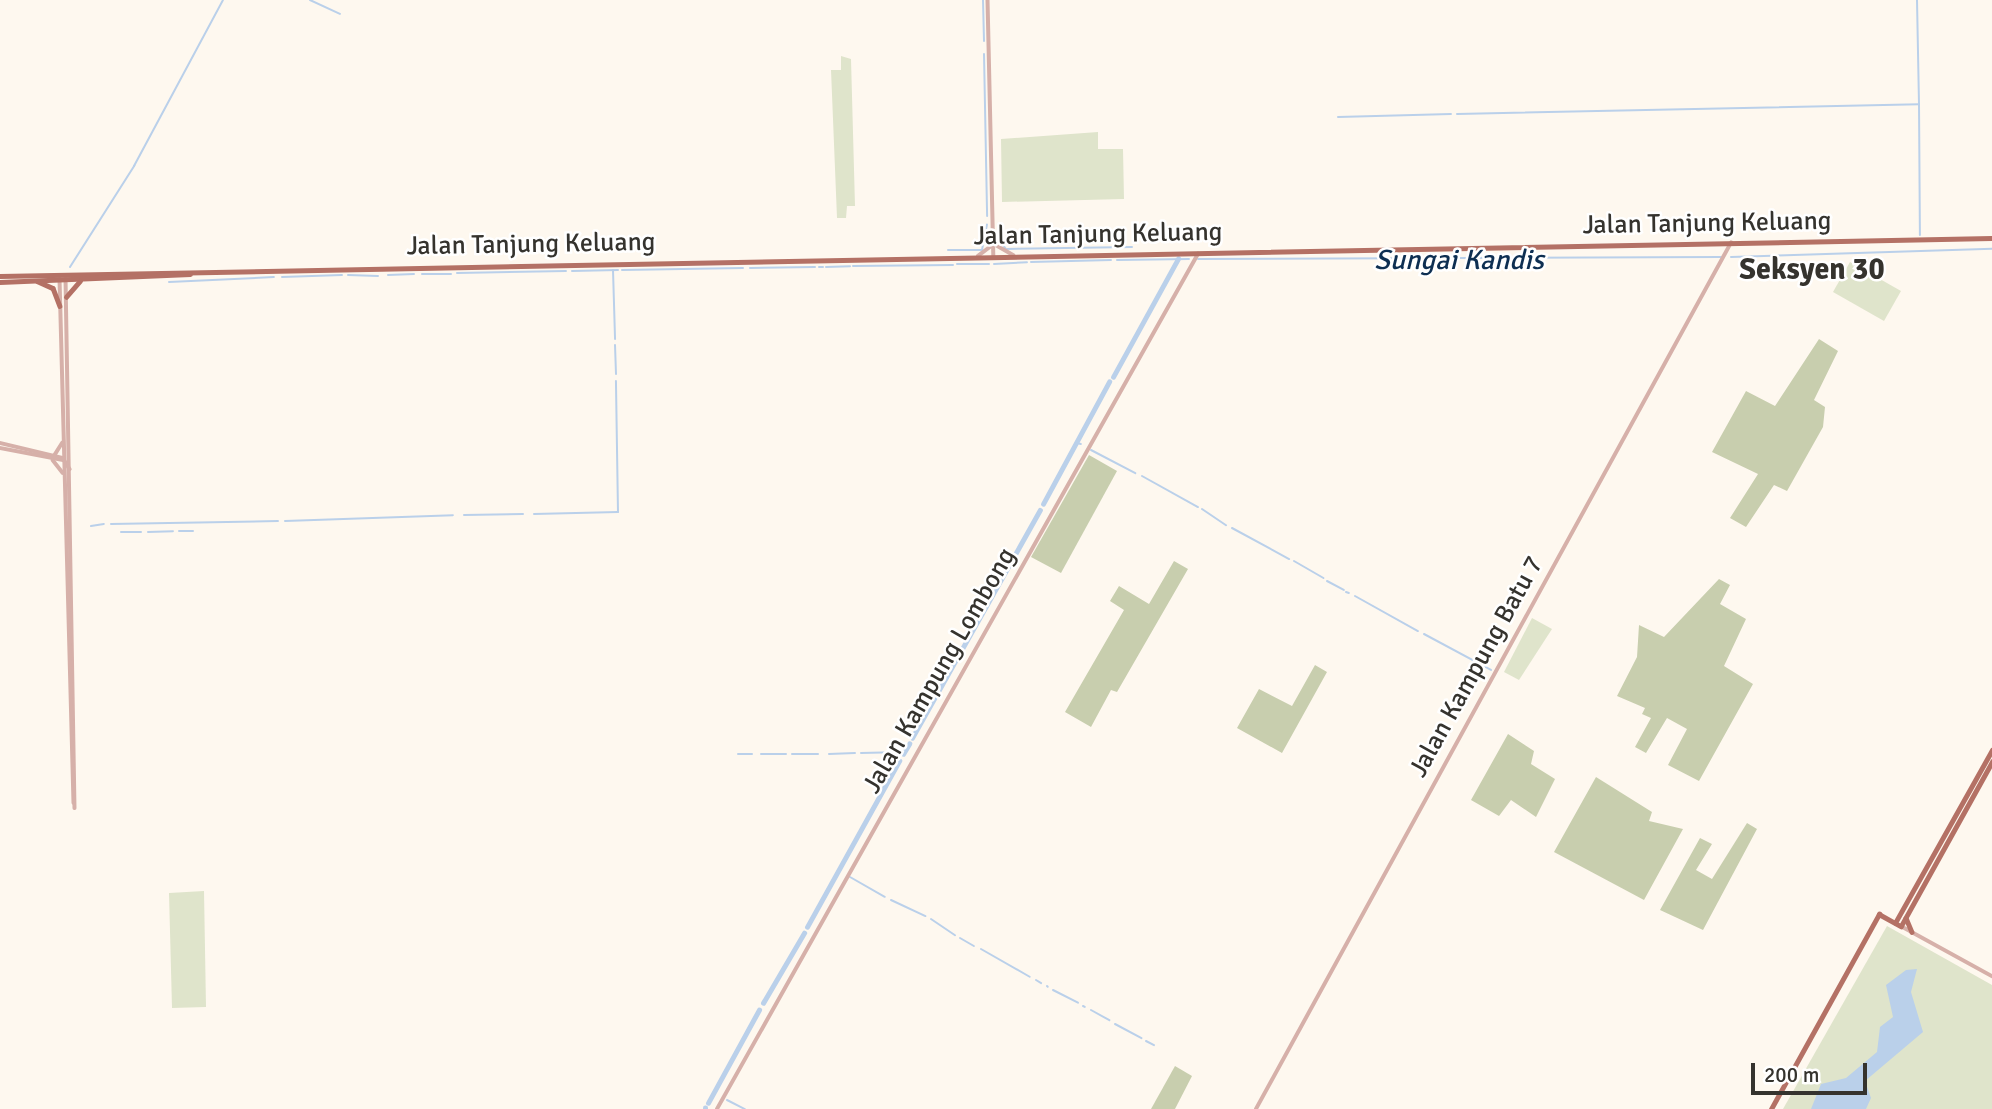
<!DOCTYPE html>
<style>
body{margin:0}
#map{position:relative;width:1992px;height:1109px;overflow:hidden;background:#fef8ef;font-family:Signika,sans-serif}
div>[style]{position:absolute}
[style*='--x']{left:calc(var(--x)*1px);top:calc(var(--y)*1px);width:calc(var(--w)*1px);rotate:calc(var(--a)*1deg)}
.green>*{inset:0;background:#dfe4cb}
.forest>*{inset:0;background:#c8ceae}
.water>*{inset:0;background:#bad0ea}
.stream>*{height:2px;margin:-1px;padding:0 1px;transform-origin:1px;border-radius:1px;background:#bad0ea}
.canal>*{height:4.5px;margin:-2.25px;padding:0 2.25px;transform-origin:2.25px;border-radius:2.25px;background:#bad0ea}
.minor>*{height:3.5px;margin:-1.75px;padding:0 1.75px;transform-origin:1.75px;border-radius:1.75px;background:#d6b0a9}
.major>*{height:4.5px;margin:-2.25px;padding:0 2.25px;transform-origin:2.25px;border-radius:2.25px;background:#b47165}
span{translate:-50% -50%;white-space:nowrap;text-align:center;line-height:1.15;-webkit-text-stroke:5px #fff;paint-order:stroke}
.street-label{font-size:26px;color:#35332e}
.water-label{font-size:28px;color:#0e2f52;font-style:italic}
.quarter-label{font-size:30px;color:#35332e;font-weight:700}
.scale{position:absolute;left:1751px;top:1063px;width:116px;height:32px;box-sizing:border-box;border:4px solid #35332e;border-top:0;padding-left:9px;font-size:21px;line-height:24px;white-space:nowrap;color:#35332e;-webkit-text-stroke:5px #fff;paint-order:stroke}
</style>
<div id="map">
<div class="green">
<i style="clip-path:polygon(841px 56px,851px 59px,855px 206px,847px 206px,846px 218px,837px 218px,831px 70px,841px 70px)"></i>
<i style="clip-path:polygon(1098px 132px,1098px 149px,1123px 149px,1124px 199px,1002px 202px,1001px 139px)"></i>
<i style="clip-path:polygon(1850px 262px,1901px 291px,1884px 321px,1833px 292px)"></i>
<i style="clip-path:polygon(1532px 618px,1552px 629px,1519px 680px,1504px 672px)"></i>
<i style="clip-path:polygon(204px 891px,206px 1007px,172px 1008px,169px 893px)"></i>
<i style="clip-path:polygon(1887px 926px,1992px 985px,1992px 1109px,1783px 1109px)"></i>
</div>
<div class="forest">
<i style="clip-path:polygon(1819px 339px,1838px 351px,1814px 400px,1825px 407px,1823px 427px,1787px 491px,1774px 485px,1746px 527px,1730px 518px,1758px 474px,1712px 452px,1746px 391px,1775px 406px)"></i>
<i style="clip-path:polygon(1089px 455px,1117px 471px,1061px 573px,1031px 557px)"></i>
<i style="clip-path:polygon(1174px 561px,1188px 569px,1117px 692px,1111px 690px,1091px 727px,1065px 712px,1124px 610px,1110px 601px,1119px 586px,1149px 604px)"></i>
<i style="clip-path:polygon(1719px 579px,1730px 585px,1720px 604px,1746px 619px,1724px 666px,1753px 684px,1699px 781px,1668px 765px,1687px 729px,1667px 718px,1646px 753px,1635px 747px,1651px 718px,1642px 714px,1645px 708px,1617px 696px,1637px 657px,1639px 625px,1664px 637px)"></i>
<i style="clip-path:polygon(1315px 665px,1327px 672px,1282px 753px,1237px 728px,1259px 689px,1292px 706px)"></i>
<i style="clip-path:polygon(1508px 734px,1534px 751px,1531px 764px,1555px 779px,1536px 817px,1511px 800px,1499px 816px,1471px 800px)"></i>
<i style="clip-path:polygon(1596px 777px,1652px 812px,1649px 821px,1683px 829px,1644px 900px,1554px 852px)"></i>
<i style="clip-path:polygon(1747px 823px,1757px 829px,1703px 930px,1660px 910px,1700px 838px,1712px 844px,1696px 870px,1712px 879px)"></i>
<i style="clip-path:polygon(1175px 1066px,1192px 1076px,1175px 1109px,1151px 1109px)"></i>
</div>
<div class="water">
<i style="clip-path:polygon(1917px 969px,1911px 992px,1923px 1032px,1865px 1081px,1871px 1098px,1866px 1109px,1811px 1109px,1821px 1084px,1846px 1078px,1877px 1052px,1880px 1027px,1893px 1017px,1886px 985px,1906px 970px)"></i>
</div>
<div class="stream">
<i style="--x:310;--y:0;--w:33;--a:25"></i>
<i style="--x:983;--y:0;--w:41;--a:88.6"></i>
<i style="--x:984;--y:54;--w:162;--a:88.9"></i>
<i style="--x:1919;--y:104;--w:131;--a:89.6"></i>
<i style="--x:1457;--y:114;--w:462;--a:-1.2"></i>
<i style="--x:1919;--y:104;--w:104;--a:-91.1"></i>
<i style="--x:1338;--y:117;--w:113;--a:-1.5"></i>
<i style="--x:1001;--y:243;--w:8;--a:50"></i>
<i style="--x:1006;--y:249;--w:126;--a:-0.9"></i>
<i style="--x:948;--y:250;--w:34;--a:0"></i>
<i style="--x:982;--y:250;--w:26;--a:-79"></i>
<i style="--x:1731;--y:257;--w:261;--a:-1.8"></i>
<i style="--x:1198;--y:259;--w:523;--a:-0.22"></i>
<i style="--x:1117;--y:260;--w:72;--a:-0.8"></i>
<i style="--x:1031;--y:262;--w:80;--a:-1.4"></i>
<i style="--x:957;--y:264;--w:32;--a:0"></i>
<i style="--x:994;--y:264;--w:33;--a:-3"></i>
<i style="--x:853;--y:266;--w:100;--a:-0.6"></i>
<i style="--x:70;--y:267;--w:120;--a:-57.6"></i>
<i style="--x:134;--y:166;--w:188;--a:-61.8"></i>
<i style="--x:819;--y:267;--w:4;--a:0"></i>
<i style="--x:826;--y:267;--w:24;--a:-2"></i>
<i style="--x:750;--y:268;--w:65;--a:-0.9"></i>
<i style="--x:613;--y:270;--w:69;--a:88.3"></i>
<i style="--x:622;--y:270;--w:121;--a:-0.9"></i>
<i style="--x:572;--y:271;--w:46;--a:-1.2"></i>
<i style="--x:457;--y:273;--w:109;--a:-1.1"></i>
<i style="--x:422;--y:274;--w:29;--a:0"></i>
<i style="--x:348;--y:275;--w:30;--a:2"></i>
<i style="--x:388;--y:275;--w:26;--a:-2"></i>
<i style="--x:282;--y:277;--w:60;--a:-1.9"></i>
<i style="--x:169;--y:282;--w:105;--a:-2.7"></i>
<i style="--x:615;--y:345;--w:29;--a:88"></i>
<i style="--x:1077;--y:443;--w:4;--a:14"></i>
<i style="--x:1091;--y:450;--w:50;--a:27.6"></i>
<i style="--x:1142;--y:476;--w:64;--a:29"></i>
<i style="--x:1202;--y:509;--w:29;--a:34"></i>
<i style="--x:534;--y:514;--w:84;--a:-1.4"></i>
<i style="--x:618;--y:512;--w:131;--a:-90.9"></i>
<i style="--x:464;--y:515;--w:59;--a:-1"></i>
<i style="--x:285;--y:521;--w:168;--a:-2"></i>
<i style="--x:111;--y:524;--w:167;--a:-1"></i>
<i style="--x:91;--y:526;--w:13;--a:-9"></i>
<i style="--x:1232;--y:528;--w:65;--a:28.5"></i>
<i style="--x:179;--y:531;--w:14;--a:0"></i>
<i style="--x:121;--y:532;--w:20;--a:0"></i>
<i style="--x:148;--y:532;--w:25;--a:-2"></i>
<i style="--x:1294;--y:561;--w:34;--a:30"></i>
<i style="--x:1327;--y:581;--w:19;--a:28"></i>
<i style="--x:1346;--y:592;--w:3;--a:18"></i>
<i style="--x:1355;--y:596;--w:72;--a:29.1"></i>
<i style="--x:1424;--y:634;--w:76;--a:28.2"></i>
<i style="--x:861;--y:753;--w:43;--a:-1.3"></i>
<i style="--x:738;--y:754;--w:14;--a:0"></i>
<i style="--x:761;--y:754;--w:25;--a:0"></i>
<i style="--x:792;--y:754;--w:26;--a:0"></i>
<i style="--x:829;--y:754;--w:26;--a:-2"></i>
<i style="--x:850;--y:877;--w:40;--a:29.7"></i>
<i style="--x:891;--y:900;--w:38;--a:25"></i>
<i style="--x:931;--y:919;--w:29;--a:34"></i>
<i style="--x:960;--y:938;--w:16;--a:30"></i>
<i style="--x:981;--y:949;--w:56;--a:29.7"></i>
<i style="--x:1036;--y:980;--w:6;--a:31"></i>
<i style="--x:1047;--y:986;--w:1;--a:45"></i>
<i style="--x:1053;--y:990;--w:28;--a:27"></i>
<i style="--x:1083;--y:1006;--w:2;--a:27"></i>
<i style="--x:1091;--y:1010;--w:21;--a:29"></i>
<i style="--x:1115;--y:1024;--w:30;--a:28"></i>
<i style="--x:1146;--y:1041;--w:9;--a:27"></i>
<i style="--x:727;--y:1100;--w:20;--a:27"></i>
</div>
<div class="canal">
<i style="--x:1113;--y:377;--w:135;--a:-61.2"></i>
<i style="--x:1043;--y:504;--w:139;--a:-61.6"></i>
<i style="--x:912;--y:738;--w:261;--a:-60.7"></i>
<i style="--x:903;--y:754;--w:12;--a:-59"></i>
<i style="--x:807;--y:927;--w:190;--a:-61"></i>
<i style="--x:763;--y:1003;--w:81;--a:-59.6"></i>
<i style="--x:708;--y:1103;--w:106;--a:-61.3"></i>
<i style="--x:705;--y:1109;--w:1;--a:-90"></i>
</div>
<div class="minor">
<i style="--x:988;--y:0;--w:256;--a:88.7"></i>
<i style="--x:996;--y:245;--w:20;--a:30"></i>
<i style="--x:978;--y:256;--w:21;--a:-37"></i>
<i style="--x:66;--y:278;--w:530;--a:89.03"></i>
<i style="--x:60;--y:279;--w:524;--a:88.47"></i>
<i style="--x:0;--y:443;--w:65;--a:13.4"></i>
<i style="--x:63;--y:458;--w:13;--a:58"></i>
<i style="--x:0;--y:448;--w:64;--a:10.8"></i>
<i style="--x:54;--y:456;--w:15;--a:-58"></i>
<i style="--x:53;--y:460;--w:16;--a:52"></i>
<i style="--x:1901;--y:926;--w:104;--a:28.8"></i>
<i style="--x:717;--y:1109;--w:981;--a:-60.64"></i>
<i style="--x:1256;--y:1109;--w:988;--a:-61.26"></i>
</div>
<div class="major">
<i style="--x:0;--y:276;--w:1992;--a:-1.09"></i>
<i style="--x:37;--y:281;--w:17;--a:24"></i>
<i style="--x:53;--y:288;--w:19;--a:69"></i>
<i style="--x:0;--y:282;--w:190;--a:-2.4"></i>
<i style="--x:66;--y:297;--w:21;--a:-49"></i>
<i style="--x:1906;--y:918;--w:15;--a:67"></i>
<i style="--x:1895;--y:923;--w:198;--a:-60.7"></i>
<i style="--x:1771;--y:1109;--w:223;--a:-61"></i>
<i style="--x:1879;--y:914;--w:25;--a:29"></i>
<i style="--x:1901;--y:926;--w:188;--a:-61"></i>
</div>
<div class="street-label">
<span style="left:1707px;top:224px;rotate:-1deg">Jalan Tanjung Keluang</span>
<span style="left:1098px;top:235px;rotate:-1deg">Jalan Tanjung Keluang</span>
<span style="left:531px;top:245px;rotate:-1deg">Jalan Tanjung Keluang</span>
<span style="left:1477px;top:667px;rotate:-61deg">Jalan Kampung Batu 7</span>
<span style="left:940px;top:671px;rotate:-60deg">Jalan Kampung Lombong</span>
</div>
<div class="water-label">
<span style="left:1459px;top:260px">Sungai Kandis</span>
</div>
<div class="quarter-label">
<span style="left:1812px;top:270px">Seksyen 30</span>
</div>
<div class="scale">200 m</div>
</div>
